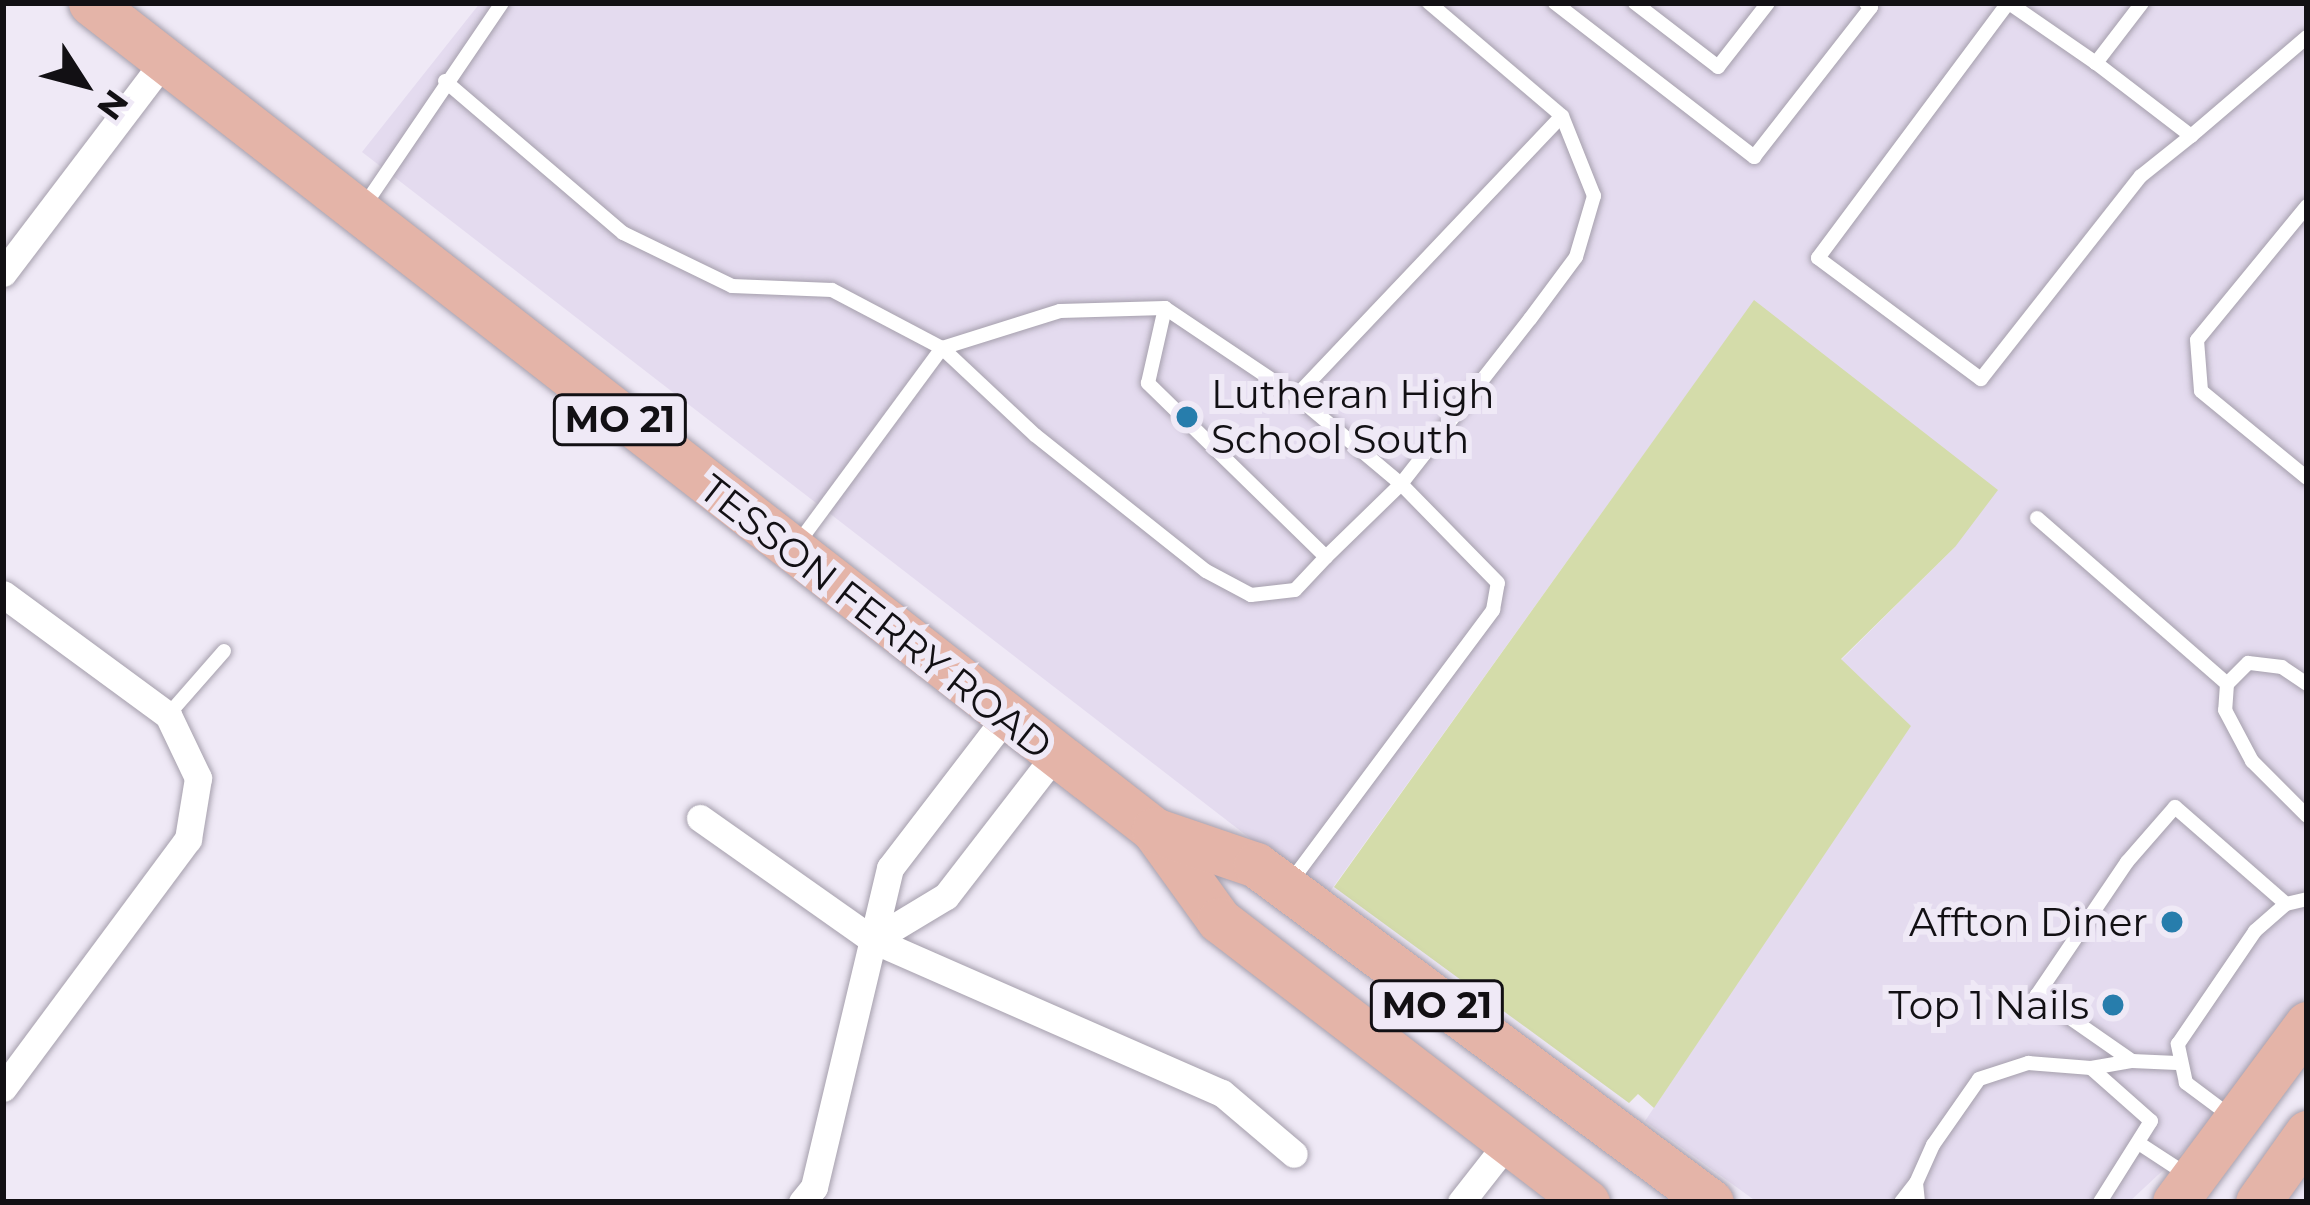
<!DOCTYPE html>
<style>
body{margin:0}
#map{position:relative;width:2310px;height:1205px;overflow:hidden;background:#efe9f6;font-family:Montserrat,sans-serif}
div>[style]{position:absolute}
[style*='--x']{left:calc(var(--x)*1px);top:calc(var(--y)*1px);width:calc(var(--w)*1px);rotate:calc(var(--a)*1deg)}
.built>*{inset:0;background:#e4dbef}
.green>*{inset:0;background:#d4dcaa}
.roads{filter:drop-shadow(0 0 3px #a59fac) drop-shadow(0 0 3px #a59fac)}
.service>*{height:14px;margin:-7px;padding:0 7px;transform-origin:7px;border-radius:7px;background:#fff}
.minor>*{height:27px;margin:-13.5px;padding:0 13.5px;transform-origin:13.5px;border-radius:13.5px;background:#fff}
.primary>*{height:45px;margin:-22.5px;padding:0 22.5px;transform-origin:22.5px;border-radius:22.5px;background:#e4b4a8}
.dots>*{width:33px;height:33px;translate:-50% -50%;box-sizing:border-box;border:6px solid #efe9f6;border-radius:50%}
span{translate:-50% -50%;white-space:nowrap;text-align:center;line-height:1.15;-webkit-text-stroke:12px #efe9f6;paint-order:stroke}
.shield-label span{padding:3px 9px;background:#efe9f6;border:3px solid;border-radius:9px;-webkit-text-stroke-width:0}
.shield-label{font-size:36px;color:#121014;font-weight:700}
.poi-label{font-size:39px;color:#121014}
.left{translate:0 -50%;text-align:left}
.right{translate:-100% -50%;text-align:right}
.street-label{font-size:39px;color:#121014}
.frame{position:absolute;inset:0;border:6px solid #121014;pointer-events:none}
.north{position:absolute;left:24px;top:24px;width:120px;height:120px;-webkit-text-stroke:9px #efe9f6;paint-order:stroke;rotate:126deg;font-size:33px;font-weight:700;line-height:48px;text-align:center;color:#121014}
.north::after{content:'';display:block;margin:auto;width:42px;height:54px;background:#121014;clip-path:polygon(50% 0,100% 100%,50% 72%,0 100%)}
</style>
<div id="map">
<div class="built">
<i style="clip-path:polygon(480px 3px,2307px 3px,2307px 994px,2202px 1134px,2129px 1202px,1757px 1202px,1645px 1121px,1910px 726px,1841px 660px,1955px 547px,1754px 301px,1326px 897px,362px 152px)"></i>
</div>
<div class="green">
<i style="clip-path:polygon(1754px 300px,1998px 490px,1955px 547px,1841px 659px,1911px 726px,1654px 1108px,1638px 1094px,1629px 1103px,1334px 887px)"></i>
</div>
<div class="roads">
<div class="service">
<i style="--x:1555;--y:3;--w:252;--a:37.7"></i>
<i style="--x:1754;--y:157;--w:190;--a:-52"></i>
<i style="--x:1871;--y:7;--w:6;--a:-141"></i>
<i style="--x:1635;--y:3;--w:105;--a:37.6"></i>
<i style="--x:1718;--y:67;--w:81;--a:-52"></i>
<i style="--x:2008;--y:3;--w:318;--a:126.7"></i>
<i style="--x:1818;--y:258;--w:203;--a:36.6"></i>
<i style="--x:1981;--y:379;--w:258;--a:-51.8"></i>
<i style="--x:2141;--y:176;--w:64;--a:-38.7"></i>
<i style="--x:2009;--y:3;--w:106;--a:34.6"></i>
<i style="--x:2142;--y:3;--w:76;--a:127.5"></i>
<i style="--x:2096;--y:63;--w:120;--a:37.5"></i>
<i style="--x:2191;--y:136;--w:153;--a:-40.5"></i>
<i style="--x:445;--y:81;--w:234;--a:40.5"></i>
<i style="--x:623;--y:233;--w:121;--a:25.9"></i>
<i style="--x:732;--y:286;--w:100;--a:2.3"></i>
<i style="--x:832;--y:290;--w:124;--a:27.8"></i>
<i style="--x:942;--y:348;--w:127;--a:43.1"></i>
<i style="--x:1035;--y:435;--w:218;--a:38.5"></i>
<i style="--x:1206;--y:571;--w:51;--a:28.1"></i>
<i style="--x:1251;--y:595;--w:44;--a:-6.5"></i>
<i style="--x:1295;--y:590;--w:45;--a:-46.8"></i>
<i style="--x:1326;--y:557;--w:249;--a:-135.7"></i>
<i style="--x:1148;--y:383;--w:77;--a:-77.2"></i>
<i style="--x:1165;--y:308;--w:105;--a:178.4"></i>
<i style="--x:1060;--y:311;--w:124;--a:162.6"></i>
<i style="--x:942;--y:348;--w:246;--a:126.4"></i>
<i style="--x:364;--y:206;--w:245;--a:-55.8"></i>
<i style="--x:2307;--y:206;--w:173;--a:129.4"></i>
<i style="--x:2197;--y:340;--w:51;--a:85.5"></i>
<i style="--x:2201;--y:391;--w:137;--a:39.4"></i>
<i style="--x:1165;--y:308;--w:158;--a:33.9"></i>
<i style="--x:1296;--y:396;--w:386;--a:-46.5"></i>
<i style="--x:2037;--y:518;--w:252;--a:41.1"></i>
<i style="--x:1326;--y:557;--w:105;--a:-44.2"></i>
<i style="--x:1401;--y:484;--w:209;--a:-52"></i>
<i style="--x:1530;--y:319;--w:77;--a:-53.4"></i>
<i style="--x:1576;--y:257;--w:64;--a:-73.6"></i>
<i style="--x:1594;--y:196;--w:86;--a:-111.8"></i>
<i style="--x:1562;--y:116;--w:175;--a:-139.6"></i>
<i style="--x:2307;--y:684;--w:30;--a:-146"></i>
<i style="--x:2282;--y:667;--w:34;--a:-173"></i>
<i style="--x:2248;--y:663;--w:30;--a:135"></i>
<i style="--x:2227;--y:684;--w:26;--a:94"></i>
<i style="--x:2225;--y:710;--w:58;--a:62.1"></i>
<i style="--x:2252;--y:761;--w:78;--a:45"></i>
<i style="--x:168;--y:715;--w:85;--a:-48.8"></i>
<i style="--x:1289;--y:884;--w:342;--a:-53.3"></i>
<i style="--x:1493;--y:610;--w:27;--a:-80"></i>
<i style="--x:1498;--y:583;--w:139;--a:-134.4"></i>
<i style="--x:1401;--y:484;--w:137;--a:-140"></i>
<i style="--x:2177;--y:1063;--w:45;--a:-177.5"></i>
<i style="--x:2132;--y:1061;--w:116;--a:-145.2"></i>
<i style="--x:2037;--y:995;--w:161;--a:-55.9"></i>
<i style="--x:2127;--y:862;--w:73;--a:-48.9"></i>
<i style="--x:2175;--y:807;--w:147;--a:41.1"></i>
<i style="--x:2091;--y:1068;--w:80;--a:41.5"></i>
<i style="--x:2151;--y:1121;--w:96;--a:122.2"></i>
<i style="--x:2229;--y:1115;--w:54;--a:-143.3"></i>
<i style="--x:2186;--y:1083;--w:40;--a:-102"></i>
<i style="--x:2178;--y:1044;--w:137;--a:-55.7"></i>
<i style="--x:2255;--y:931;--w:41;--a:-41.1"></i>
<i style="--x:2286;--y:904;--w:22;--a:-13"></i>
<i style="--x:2140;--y:1144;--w:55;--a:33.1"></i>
<i style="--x:1901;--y:1202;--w:24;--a:-52"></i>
<i style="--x:1918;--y:1202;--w:19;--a:-96"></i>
<i style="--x:1916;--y:1183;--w:42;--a:-65.9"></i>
<i style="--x:1933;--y:1145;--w:80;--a:-55.1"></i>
<i style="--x:1979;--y:1079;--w:52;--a:-18.1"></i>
<i style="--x:2028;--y:1063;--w:63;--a:4.5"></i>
<i style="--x:2091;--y:1068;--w:42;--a:-9.7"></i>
</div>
<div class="minor">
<i style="--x:3;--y:273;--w:266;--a:-52.8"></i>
<i style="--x:3;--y:594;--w:205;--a:36.3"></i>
<i style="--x:168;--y:715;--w:70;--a:64.5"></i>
<i style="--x:198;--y:778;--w:62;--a:99.3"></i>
<i style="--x:188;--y:839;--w:310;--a:126.6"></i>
<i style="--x:700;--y:818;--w:212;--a:35.2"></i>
<i style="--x:873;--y:940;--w:381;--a:23.7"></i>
<i style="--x:1222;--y:1093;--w:94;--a:40.3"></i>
<i style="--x:873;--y:940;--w:85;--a:-31.1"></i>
<i style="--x:946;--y:896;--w:178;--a:-52.3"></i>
<i style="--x:802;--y:1202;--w:19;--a:-51"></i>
<i style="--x:814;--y:1187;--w:328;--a:-76.6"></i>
<i style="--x:890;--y:868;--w:190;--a:-52.5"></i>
<i style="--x:1461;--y:1202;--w:76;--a:-51.9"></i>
</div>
<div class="primary">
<i style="--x:91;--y:3;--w:1347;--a:37.88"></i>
<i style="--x:1154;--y:830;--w:111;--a:54.2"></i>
<i style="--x:1219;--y:920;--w:464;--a:37.5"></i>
<i style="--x:1154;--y:830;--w:108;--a:18.9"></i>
<i style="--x:1256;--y:865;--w:566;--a:36.53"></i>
<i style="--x:2175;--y:1202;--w:222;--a:-53.4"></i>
<i style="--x:2258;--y:1202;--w:85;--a:-54.6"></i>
</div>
</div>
<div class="dots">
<i style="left:1187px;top:417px;background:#277dac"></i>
<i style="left:2172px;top:922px;background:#277dac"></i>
<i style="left:2113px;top:1005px;background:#277dac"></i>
</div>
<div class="shield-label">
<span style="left:620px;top:420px">MO 21</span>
<span style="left:1437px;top:1006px">MO 21</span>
</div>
<div class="poi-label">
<span class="left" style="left:1211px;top:417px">Lutheran High<br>School South</span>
<span class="right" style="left:2148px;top:922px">Affton Diner</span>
<span class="right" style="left:2089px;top:1005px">Top 1 Nails</span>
</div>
<div class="street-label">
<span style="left:876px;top:617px;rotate:38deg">TESSON FERRY ROAD</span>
</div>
<div class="frame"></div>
<div class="north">N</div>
</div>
